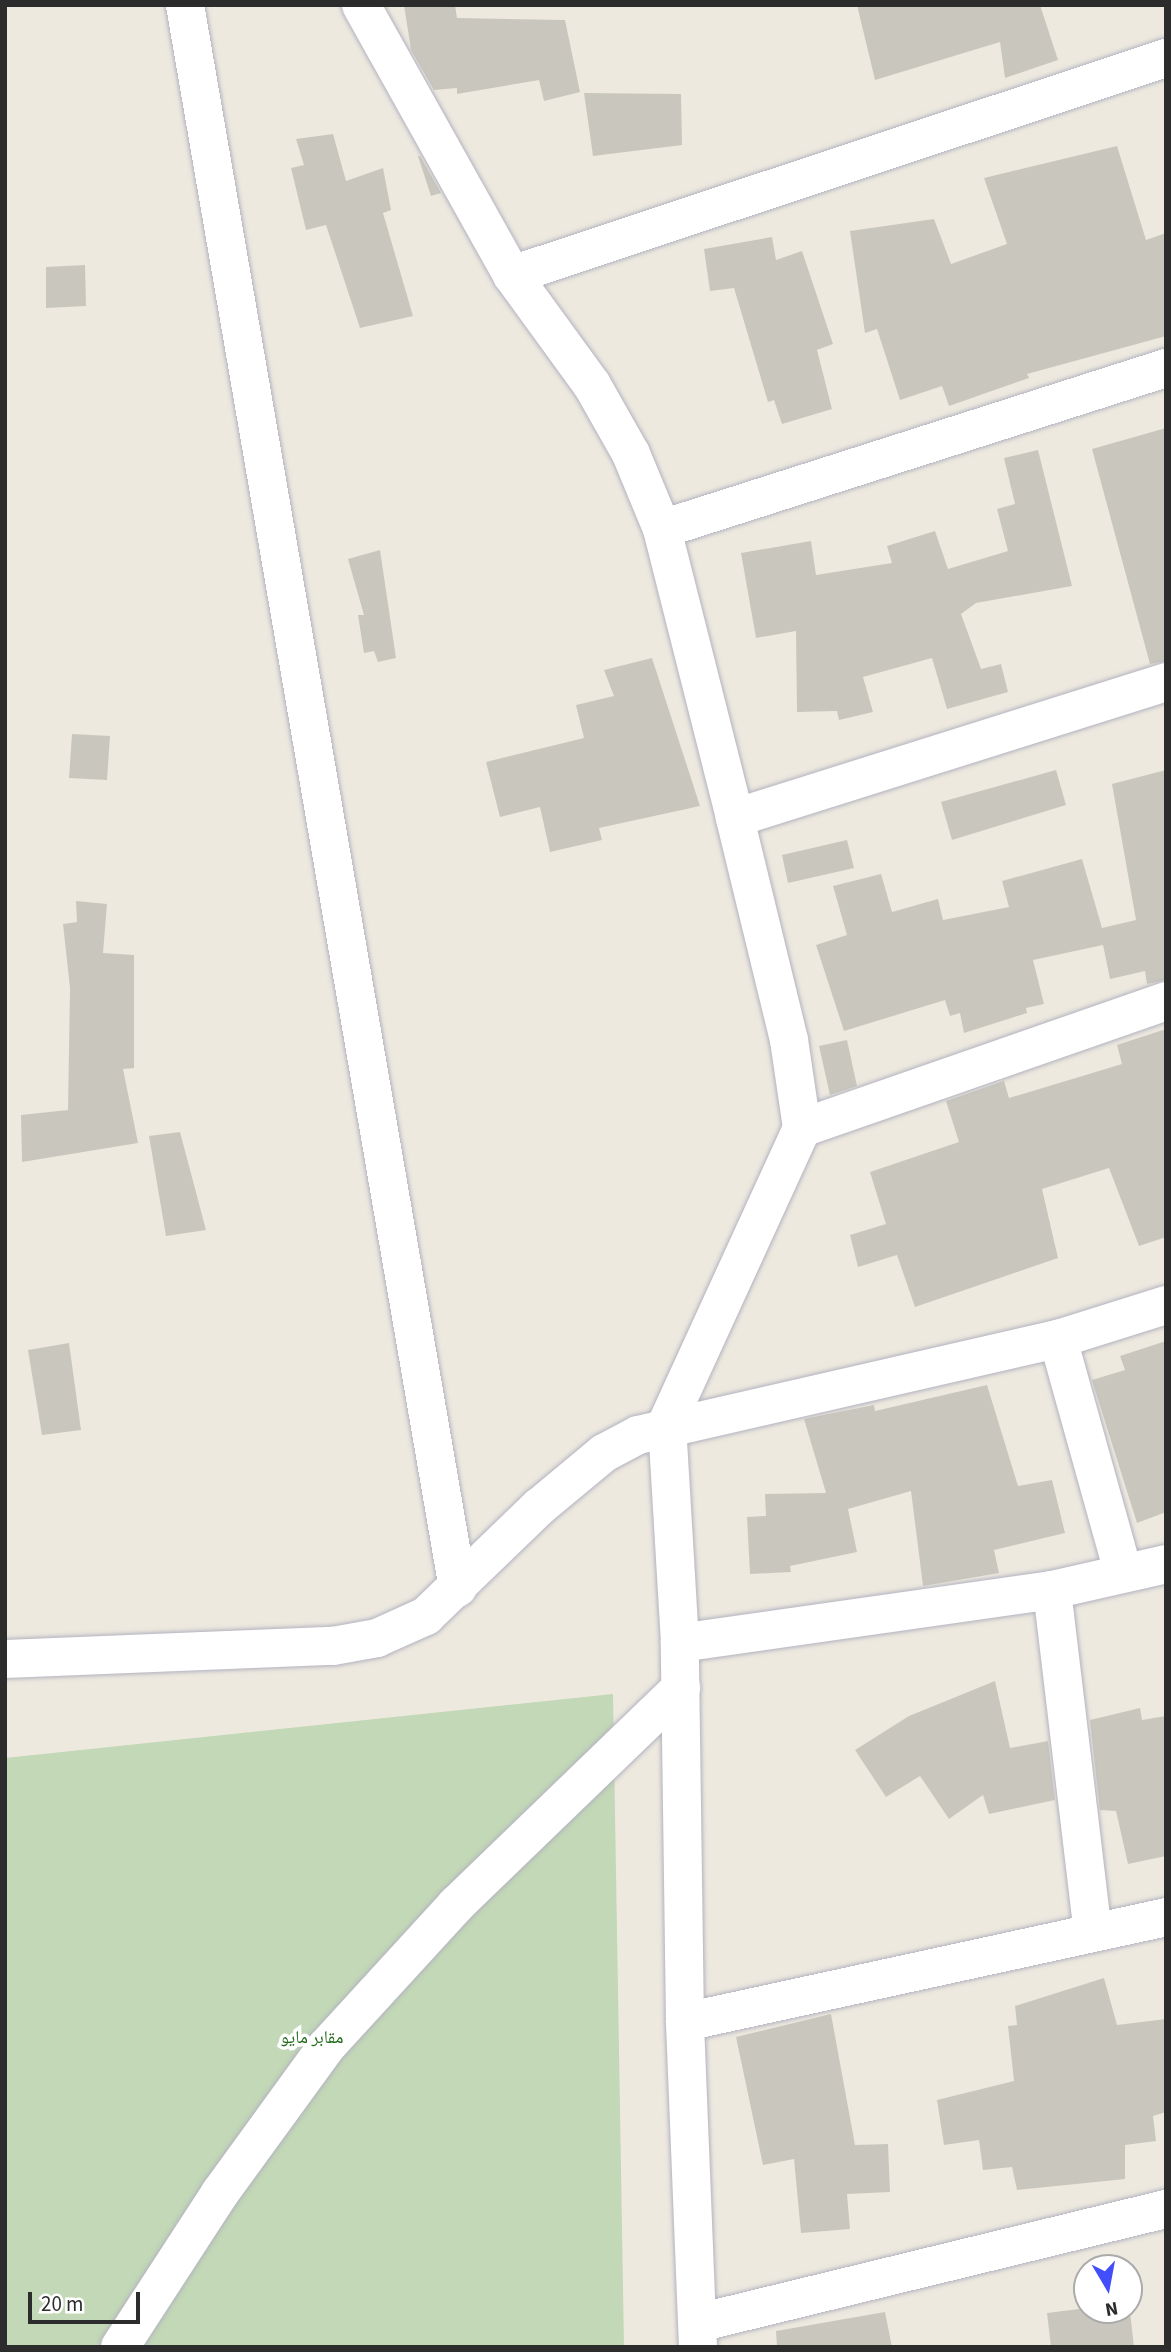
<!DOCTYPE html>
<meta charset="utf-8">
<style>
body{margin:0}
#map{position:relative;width:1171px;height:2352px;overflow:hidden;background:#eee9df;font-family:"Source Sans 3","Noto Naskh Arabic",sans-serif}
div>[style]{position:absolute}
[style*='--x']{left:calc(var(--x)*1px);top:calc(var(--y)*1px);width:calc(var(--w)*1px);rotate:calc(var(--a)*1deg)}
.cemetery>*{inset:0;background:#c3d8b6}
.building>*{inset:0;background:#c9c7bd}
.roads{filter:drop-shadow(0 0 2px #b2b3c0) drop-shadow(0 0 2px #b2b3c0)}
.street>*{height:38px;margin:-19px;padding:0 19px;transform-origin:19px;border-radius:19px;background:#fff}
span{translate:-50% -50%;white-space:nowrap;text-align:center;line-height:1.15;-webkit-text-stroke:7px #fff;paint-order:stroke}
.park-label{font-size:18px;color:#236b1b}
.frame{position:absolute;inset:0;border:7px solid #2c2c2c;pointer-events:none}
.north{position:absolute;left:1073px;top:2254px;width:70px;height:70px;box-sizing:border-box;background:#fff;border:2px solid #ababab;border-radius:50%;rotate:170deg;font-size:19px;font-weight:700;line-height:28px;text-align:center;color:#2c2c2c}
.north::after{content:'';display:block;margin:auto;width:24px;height:32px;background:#414ef9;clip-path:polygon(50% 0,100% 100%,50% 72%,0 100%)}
.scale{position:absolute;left:28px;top:2292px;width:112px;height:32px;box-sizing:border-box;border:4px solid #2c2c2c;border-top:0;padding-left:9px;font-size:21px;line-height:24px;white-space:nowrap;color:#2c2c2c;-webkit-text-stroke:5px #fff;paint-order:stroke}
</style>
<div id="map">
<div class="cemetery">
<i style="clip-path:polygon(613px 1694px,624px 2347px,5px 2347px,5px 1758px)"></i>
</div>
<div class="building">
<i style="clip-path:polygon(404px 5px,455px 5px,457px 18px,565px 20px,580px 92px,544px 101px,539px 80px,457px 94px,457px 88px,434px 90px,411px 50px)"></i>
<i style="clip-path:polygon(857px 5px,1040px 5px,1058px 60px,1005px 78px,1000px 42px,875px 80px)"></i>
<i style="clip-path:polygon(584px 93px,681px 94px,682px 145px,593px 156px)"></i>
<i style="clip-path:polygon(333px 134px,346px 181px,383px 168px,391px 210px,383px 213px,413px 316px,360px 328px,326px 225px,306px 230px,291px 168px,304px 165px,296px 139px)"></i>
<i style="clip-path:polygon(1117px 146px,1146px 240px,1166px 233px,1166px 336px,1027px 374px,1029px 378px,949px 406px,942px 386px,900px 400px,877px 329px,865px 333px,850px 231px,934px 219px,951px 264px,1007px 244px,984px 178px)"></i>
<i style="clip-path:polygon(418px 156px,420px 156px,441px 193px,431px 196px)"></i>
<i style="clip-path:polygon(772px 237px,776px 260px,802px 251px,833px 344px,817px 350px,832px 409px,782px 424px,774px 400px,768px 402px,734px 288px,710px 291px,704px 249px)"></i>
<i style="clip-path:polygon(85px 265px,86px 306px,46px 308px,46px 267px)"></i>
<i style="clip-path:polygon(1166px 428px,1166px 661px,1150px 664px,1092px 449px)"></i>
<i style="clip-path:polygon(1038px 450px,1072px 586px,976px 603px,961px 614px,981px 669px,1001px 664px,1008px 692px,947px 709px,932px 658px,863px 677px,873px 712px,839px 720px,837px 711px,797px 712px,796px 631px,756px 638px,741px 553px,811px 541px,816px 575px,892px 563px,887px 546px,935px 531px,948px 569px,1008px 551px,997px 509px,1015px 504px,1004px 458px)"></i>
<i style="clip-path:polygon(380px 550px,396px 658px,378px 662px,374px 651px,364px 653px,358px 615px,364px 615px,348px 559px)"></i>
<i style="clip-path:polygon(652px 658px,700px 806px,599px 828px,602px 840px,550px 852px,540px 807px,500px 817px,486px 762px,584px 738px,576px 705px,614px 696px,604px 670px)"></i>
<i style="clip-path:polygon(72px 734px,110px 736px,107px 780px,69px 778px)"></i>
<i style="clip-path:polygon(1056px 770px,1066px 805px,952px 840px,941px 802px)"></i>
<i style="clip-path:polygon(1166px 770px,1166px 980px,1147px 984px,1145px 971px,1110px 979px,1103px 945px,1033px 960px,1044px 1004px,1026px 1008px,1027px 1013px,964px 1033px,960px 1013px,950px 1016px,945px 1000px,844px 1031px,816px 945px,847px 935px,833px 886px,881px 874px,892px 912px,938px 899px,943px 920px,1009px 907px,1002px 881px,1082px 859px,1102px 928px,1136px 920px,1112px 784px)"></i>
<i style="clip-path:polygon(847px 840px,854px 868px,788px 883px,782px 855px)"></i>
<i style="clip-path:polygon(76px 901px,107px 904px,103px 953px,134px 955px,134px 1068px,123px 1069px,138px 1143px,22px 1162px,21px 1115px,68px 1110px,70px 988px,63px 924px,77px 922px)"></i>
<i style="clip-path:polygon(1166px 1029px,1166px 1237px,1139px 1246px,1109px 1168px,1042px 1189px,1058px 1258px,915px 1307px,897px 1255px,858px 1267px,850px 1235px,886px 1224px,870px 1172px,959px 1142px,946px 1101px,1004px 1081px,1009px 1098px,1122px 1064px,1117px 1045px)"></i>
<i style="clip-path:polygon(847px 1040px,857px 1086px,830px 1095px,819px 1046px)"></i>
<i style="clip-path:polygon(180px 1132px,206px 1230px,166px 1236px,149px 1136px)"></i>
<i style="clip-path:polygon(1166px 1341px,1166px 1512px,1137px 1523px,1092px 1380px,1125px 1370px,1120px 1356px)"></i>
<i style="clip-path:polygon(69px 1343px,81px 1430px,42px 1435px,28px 1350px)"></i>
<i style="clip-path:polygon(987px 1385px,1018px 1486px,1052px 1480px,1065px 1533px,994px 1550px,999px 1573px,923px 1586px,911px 1491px,848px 1509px,857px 1552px,790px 1566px,791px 1572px,750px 1574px,747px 1517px,766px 1516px,765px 1494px,826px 1493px,804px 1419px,874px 1405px,875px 1411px)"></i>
<i style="clip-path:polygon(995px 1681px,1010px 1748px,1048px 1741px,1055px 1800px,989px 1814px,983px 1795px,949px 1819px,920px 1776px,886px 1797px,855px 1750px,909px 1716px)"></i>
<i style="clip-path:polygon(1140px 1708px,1142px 1720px,1166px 1716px,1166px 1856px,1128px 1864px,1116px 1811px,1100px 1810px,1090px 1720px)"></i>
<i style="clip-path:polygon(1104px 1978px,1117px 2025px,1166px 2019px,1166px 2112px,1153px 2116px,1156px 2141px,1125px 2145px,1125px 2179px,1017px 2190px,1012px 2167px,983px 2170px,979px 2140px,944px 2145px,937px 2100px,1014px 2081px,1008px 2026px,1017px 2025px,1015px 2006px)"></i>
<i style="clip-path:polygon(831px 2014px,855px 2145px,888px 2144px,890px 2192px,847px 2194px,850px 2229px,801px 2233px,794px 2159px,763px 2165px,736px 2037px)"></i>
<i style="clip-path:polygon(1087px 2308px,1130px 2312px,1134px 2347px,1051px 2347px,1047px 2313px)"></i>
<i style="clip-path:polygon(885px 2312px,892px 2347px,777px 2347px,776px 2331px)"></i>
</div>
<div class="roads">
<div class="street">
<i style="--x:185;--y:5;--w:1606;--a:80.22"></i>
<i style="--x:361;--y:5;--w:309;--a:60.8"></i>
<i style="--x:512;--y:275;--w:136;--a:54"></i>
<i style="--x:592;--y:385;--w:79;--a:60.5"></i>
<i style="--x:631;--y:454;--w:81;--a:67.5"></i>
<i style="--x:662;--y:529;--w:298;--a:75.8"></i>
<i style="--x:512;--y:275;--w:689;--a:-18.36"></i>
<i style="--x:662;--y:529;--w:529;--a:-17.72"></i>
<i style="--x:802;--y:1128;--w:386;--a:-19.2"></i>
<i style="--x:1058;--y:1339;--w:242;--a:74.4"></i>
<i style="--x:1052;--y:1590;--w:345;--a:83.2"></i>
<i style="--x:680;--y:1643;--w:376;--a:-8.1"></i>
<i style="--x:1052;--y:1590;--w:117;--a:-12.8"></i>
<i style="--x:5;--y:1659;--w:328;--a:-2.3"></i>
<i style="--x:333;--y:1646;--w:45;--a:-10.3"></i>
<i style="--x:377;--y:1638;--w:54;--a:-24.2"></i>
<i style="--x:426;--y:1616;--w:157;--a:-44"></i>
<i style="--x:539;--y:1507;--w:85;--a:-39.7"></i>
<i style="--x:604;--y:1453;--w:38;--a:-28"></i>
<i style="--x:638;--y:1435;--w:431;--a:-12.9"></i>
<i style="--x:1058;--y:1339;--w:113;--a:-17.5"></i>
<i style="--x:685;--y:2022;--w:492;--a:-12.3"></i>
<i style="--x:698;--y:2323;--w:482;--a:-13.7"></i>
<i style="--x:120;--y:2347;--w:184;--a:-57"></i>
<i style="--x:220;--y:2193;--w:180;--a:-54"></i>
<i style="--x:326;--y:2047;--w:193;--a:-47.5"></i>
<i style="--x:456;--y:1905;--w:313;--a:-44"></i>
<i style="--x:698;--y:2347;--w:325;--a:-92.3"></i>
<i style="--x:685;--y:2022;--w:379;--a:-90.8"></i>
<i style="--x:680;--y:1643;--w:220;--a:-93.4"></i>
<i style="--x:667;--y:1423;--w:324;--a:-65.4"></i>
<i style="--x:802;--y:1128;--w:89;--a:-98.4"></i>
<i style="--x:789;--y:1040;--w:228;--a:-103.7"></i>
<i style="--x:735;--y:818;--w:452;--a:-17.5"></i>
</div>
</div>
<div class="park-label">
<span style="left:312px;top:2038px">مقابر مايو</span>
</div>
<div class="frame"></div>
<div class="north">N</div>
<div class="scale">20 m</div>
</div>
